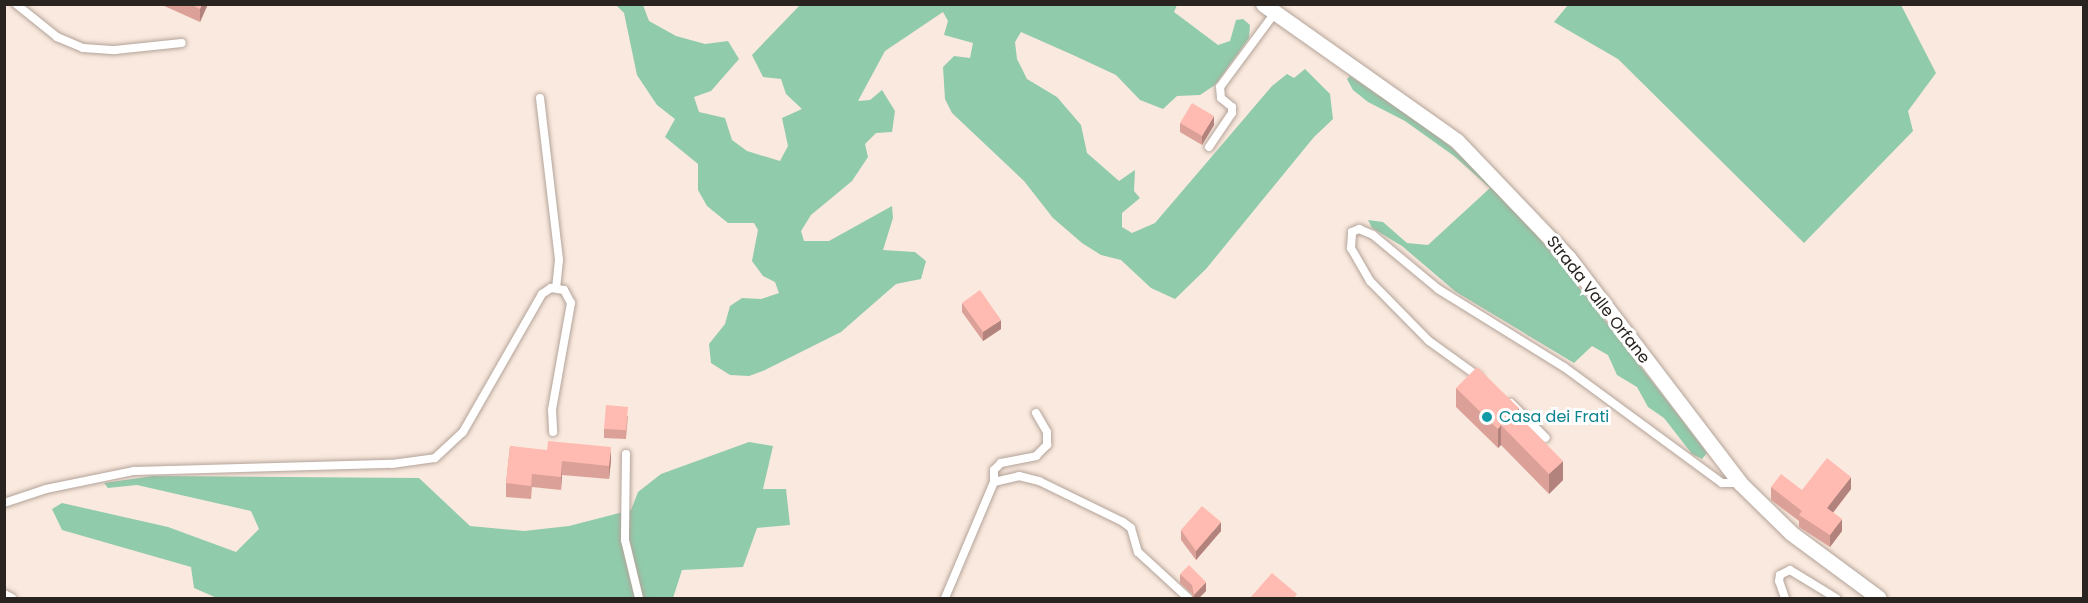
<!DOCTYPE html>
<style>
body{margin:0}
#map{position:relative;width:2088px;height:603px;overflow:hidden;background:#fae9de;font-family:Poppins,sans-serif}
div>[style]{position:absolute}
[style*='--x']{left:calc(var(--x)*1px);top:calc(var(--y)*1px);width:calc(var(--w)*1px);rotate:calc(var(--a)*1deg)}
.green>*{inset:0;background:#90cbab}
.roads{filter:drop-shadow(0 0 2px #b3a399) drop-shadow(0 0 2px #b3a399)}
.service>*{height:8px;margin:-4px;padding:0 4px;transform-origin:4px;border-radius:4px;background:#fff}
.minor>*{height:15px;margin:-7.5px;padding:0 7.5px;transform-origin:7.5px;border-radius:7.5px;background:#fff}
.wall>*{inset:0;background:#dba198}
.shaded-wall>*{inset:0;background:#b2837c}
.building>*{inset:0;background:#ffbbb1}
.dots>*{width:16px;height:16px;translate:-50% -50%;box-sizing:border-box;border:3px solid #fff;border-radius:50%}
span{translate:-50% -50%;white-space:nowrap;text-align:center;line-height:1.15;-webkit-text-stroke:6px #fff;paint-order:stroke}
.street-label{font-size:16px;color:#2a2420}
.culture-label{font-size:16px;color:#0d838f}
.left{translate:0 -50%;text-align:left}
.frame{position:absolute;inset:0;border:6px solid #2a2420;pointer-events:none}
</style>
<div id="map">
<div class="green">
<i style="clip-path:polygon(616px 5px,643px 5px,649px 21px,676px 36px,705px 44px,728px 41px,739px 59px,711px 91px,694px 97px,699px 112px,725px 118px,732px 140px,747px 151px,780px 161px,788px 146px,782px 118px,802px 109px,786px 94px,781px 79px,763px 77px,752px 55px,800px 5px,1177px 5px,1174px 12px,1218px 45px,1230px 41px,1236px 20px,1243px 19px,1250px 25px,1249px 38px,1215px 85px,1200px 95px,1177px 96px,1163px 109px,1140px 100px,1116px 75px,1073px 55px,1021px 32px,1015px 42px,1017px 59px,1027px 79px,1057px 97px,1081px 125px,1087px 153px,1119px 181px,1135px 170px,1134px 191px,1140px 198px,1122px 213px,1122px 227px,1132px 233px,1155px 223px,1272px 86px,1287px 74px,1294px 78px,1305px 69px,1330px 94px,1333px 119px,1314px 137px,1206px 269px,1175px 299px,1151px 288px,1121px 260px,1101px 255px,1082px 243px,1053px 218px,1024px 181px,952px 113px,945px 99px,943px 67px,954px 56px,970px 58px,973px 43px,944px 35px,948px 21px,943px 12px,885px 51px,858px 101px,870px 100px,882px 90px,895px 111px,892px 132px,876px 133px,865px 144px,868px 157px,852px 181px,811px 215px,801px 231px,804px 241px,829px 241px,892px 206px,893px 218px,883px 250px,915px 252px,926px 261px,921px 279px,896px 284px,841px 332px,765px 370px,749px 376px,730px 375px,711px 363px,709px 344px,725px 324px,730px 306px,742px 298px,761px 299px,779px 293px,775px 282px,763px 276px,752px 261px,758px 230px,754px 223px,728px 223px,707px 206px,698px 190px,698px 164px,665px 137px,675px 119px,657px 105px,637px 75px,624px 13px)"></i>
<i style="clip-path:polygon(1568px 5px,1901px 5px,1936px 73px,1908px 111px,1913px 131px,1804px 243px,1618px 59px,1554px 22px)"></i>
<i style="clip-path:polygon(1350px 76px,1438px 136px,1491px 182px,1556px 258px,1678px 415px,1707px 453px,1702px 459px,1692px 454px,1664px 418px,1648px 407px,1637px 387px,1617px 375px,1608px 355px,1592px 346px,1574px 363px,1456px 292px,1402px 246px,1372px 228px,1368px 220px,1383px 222px,1407px 243px,1428px 245px,1490px 188px,1454px 156px,1405px 121px,1368px 102px,1353px 90px,1347px 79px)"></i>
<i style="clip-path:polygon(749px 442px,773px 446px,763px 489px,786px 489px,790px 525px,757px 528px,743px 567px,682px 570px,673px 598px,217px 598px,194px 588px,191px 567px,62px 530px,52px 509px,62px 503px,168px 527px,236px 552px,259px 529px,251px 511px,137px 485px,108px 488px,104px 483px,153px 476px,419px 478px,470px 526px,524px 531px,569px 526px,631px 510px,638px 492px,661px 474px)"></i>
</div>
<div class="roads">
<div class="service">
<i style="--x:16;--y:4;--w:53;--a:38.8"></i>
<i style="--x:57;--y:37;--w:28;--a:23"></i>
<i style="--x:83;--y:48;--w:32;--a:4"></i>
<i style="--x:115;--y:50;--w:67;--a:-6"></i>
<i style="--x:540;--y:98;--w:163;--a:83.3"></i>
<i style="--x:559;--y:260;--w:28;--a:96"></i>
<i style="--x:1209;--y:147;--w:41;--a:-55.9"></i>
<i style="--x:1232;--y:113;--w:6;--a:-90"></i>
<i style="--x:1232;--y:107;--w:14;--a:-141"></i>
<i style="--x:1221;--y:98;--w:11;--a:-95"></i>
<i style="--x:1220;--y:87;--w:91;--a:-53.5"></i>
<i style="--x:1479;--y:377;--w:62;--a:-144.2"></i>
<i style="--x:1429;--y:341;--w:84;--a:-134.5"></i>
<i style="--x:1370;--y:281;--w:38;--a:-120"></i>
<i style="--x:1351;--y:248;--w:16;--a:-86"></i>
<i style="--x:1352;--y:232;--w:8;--a:-23"></i>
<i style="--x:1359;--y:229;--w:15;--a:23"></i>
<i style="--x:1373;--y:235;--w:85;--a:39.7"></i>
<i style="--x:1438;--y:289;--w:148;--a:31.8"></i>
<i style="--x:1564;--y:367;--w:196;--a:36.3"></i>
<i style="--x:1722;--y:483;--w:18;--a:0"></i>
<i style="--x:1511;--y:403;--w:49;--a:45"></i>
<i style="--x:626;--y:454;--w:86;--a:90.7"></i>
<i style="--x:625;--y:540;--w:60;--a:76.4"></i>
<i style="--x:994;--y:482;--w:12;--a:-90"></i>
<i style="--x:994;--y:470;--w:10;--a:-45"></i>
<i style="--x:1001;--y:463;--w:36;--a:-11"></i>
<i style="--x:1036;--y:456;--w:16;--a:-45"></i>
<i style="--x:1047;--y:445;--w:13;--a:-90"></i>
<i style="--x:1047;--y:432;--w:22;--a:-120"></i>
<i style="--x:4;--y:503;--w:44;--a:-18.4"></i>
<i style="--x:46;--y:489;--w:90;--a:-11.6"></i>
<i style="--x:134;--y:471;--w:258;--a:-1.6"></i>
<i style="--x:392;--y:464;--w:43;--a:-7.9"></i>
<i style="--x:435;--y:458;--w:38;--a:-43"></i>
<i style="--x:463;--y:432;--w:159;--a:-60.2"></i>
<i style="--x:542;--y:294;--w:11;--a:-34"></i>
<i style="--x:551;--y:288;--w:13;--a:9"></i>
<i style="--x:564;--y:290;--w:15;--a:62"></i>
<i style="--x:571;--y:303;--w:109;--a:100.1"></i>
<i style="--x:552;--y:410;--w:22;--a:87"></i>
<i style="--x:4;--y:594;--w:9;--a:27"></i>
<i style="--x:945;--y:598;--w:126;--a:-67.1"></i>
<i style="--x:994;--y:482;--w:26;--a:-13"></i>
<i style="--x:1019;--y:476;--w:21;--a:14"></i>
<i style="--x:1039;--y:481;--w:93;--a:26"></i>
<i style="--x:1123;--y:522;--w:10;--a:37"></i>
<i style="--x:1131;--y:528;--w:25;--a:74"></i>
<i style="--x:1138;--y:552;--w:68;--a:42.6"></i>
<i style="--x:1785;--y:598;--w:18;--a:-109"></i>
<i style="--x:1779;--y:581;--w:6;--a:-81"></i>
<i style="--x:1780;--y:575;--w:11;--a:-27"></i>
<i style="--x:1790;--y:570;--w:54;--a:31.3"></i>
</div>
<div class="minor">
<i style="--x:1263;--y:4;--w:237;--a:35.2"></i>
<i style="--x:1457;--y:141;--w:161;--a:46.3"></i>
<i style="--x:1568;--y:257;--w:284;--a:52.7"></i>
<i style="--x:1740;--y:483;--w:71;--a:44.4"></i>
<i style="--x:1791;--y:533;--w:109;--a:36.5"></i>
</div>
</div>
<div class="wall">
<i style="clip-path:polygon(162px 4px,208px 4px,200px 22px,162px 5px)"></i>
<i style="clip-path:polygon(1180px 123px,1214px 125px,1202px 145px,1180px 132px)"></i>
<i style="clip-path:polygon(962px 303px,1001px 329px,983px 341px,962px 312px)"></i>
<i style="clip-path:polygon(1456px 388px,1519px 416px,1563px 480px,1549px 494px,1501px 445px,1498px 448px,1456px 407px)"></i>
<i style="clip-path:polygon(628px 416px,626px 439px,604px 438px,604px 429px)"></i>
<i style="clip-path:polygon(510px 446px,611px 460px,609px 479px,562px 475px,561px 490px,532px 487px,531px 499px,506px 497px,506px 483px)"></i>
<i style="clip-path:polygon(1771px 487px,1802px 490px,1851px 489px,1833px 513px,1842px 531px,1830px 547px,1799px 527px,1799px 521px,1771px 500px)"></i>
<i style="clip-path:polygon(1181px 530px,1221px 531px,1196px 560px,1181px 540px)"></i>
<i style="clip-path:polygon(1180px 574px,1206px 591px,1199px 598px,1193px 598px,1192px 594px,1180px 583px)"></i>
</div>
<div class="shaded-wall">
<i style="clip-path:polygon(202px 4px,208px 4px,200px 22px,200px 9px)"></i>
<i style="clip-path:polygon(1214px 116px,1214px 125px,1202px 145px,1202px 136px)"></i>
<i style="clip-path:polygon(1001px 320px,1001px 329px,983px 341px,983px 332px)"></i>
<i style="clip-path:polygon(1519px 408px,1519px 427px,1515px 412px)"></i>
<i style="clip-path:polygon(1501px 425px,1501px 445px,1498px 448px,1498px 429px)"></i>
<i style="clip-path:polygon(611px 447px,611px 460px,609px 479px,609px 466px)"></i>
<i style="clip-path:polygon(562px 461px,562px 475px,561px 490px,561px 477px)"></i>
<i style="clip-path:polygon(1563px 461px,1563px 480px,1549px 494px,1549px 474px)"></i>
<i style="clip-path:polygon(1851px 477px,1851px 489px,1827px 520px,1827px 508px)"></i>
<i style="clip-path:polygon(1842px 519px,1842px 531px,1830px 547px,1830px 535px)"></i>
<i style="clip-path:polygon(1221px 522px,1221px 531px,1196px 560px,1196px 551px)"></i>
<i style="clip-path:polygon(1206px 582px,1206px 591px,1199px 598px,1194px 598px,1194px 595px)"></i>
</div>
<div class="building">
<i style="clip-path:polygon(190px 4px,202px 4px,200px 9px)"></i>
<i style="clip-path:polygon(1192px 103px,1214px 116px,1202px 136px,1180px 123px)"></i>
<i style="clip-path:polygon(980px 290px,1001px 320px,983px 332px,962px 303px)"></i>
<i style="clip-path:polygon(1477px 367px,1519px 408px,1515px 412px,1563px 461px,1549px 474px,1501px 425px,1498px 429px,1456px 388px)"></i>
<i style="clip-path:polygon(606px 405px,628px 407px,626px 430px,604px 429px)"></i>
<i style="clip-path:polygon(548px 441px,611px 447px,609px 466px,562px 461px,561px 477px,532px 474px,531px 486px,506px 483px,510px 446px,547px 450px)"></i>
<i style="clip-path:polygon(1827px 458px,1851px 477px,1827px 508px,1842px 519px,1830px 535px,1799px 515px,1802px 511px,1771px 487px,1781px 474px,1802px 490px)"></i>
<i style="clip-path:polygon(1202px 506px,1221px 522px,1196px 551px,1181px 530px)"></i>
<i style="clip-path:polygon(1189px 565px,1206px 582px,1194px 595px,1192px 585px,1180px 574px)"></i>
<i style="clip-path:polygon(1272px 573px,1297px 594px,1294px 598px,1250px 598px)"></i>
</div>
<div class="dots">
<i style="left:1487px;top:417px;background:#0f9aa8"></i>
</div>
<div class="street-label">
<span style="left:1598px;top:300px;rotate:52deg">Strada Valle Orfane</span>
</div>
<div class="culture-label">
<span class="left" style="left:1499px;top:417px">Casa dei Frati</span>
</div>
<div class="frame"></div>
</div>
